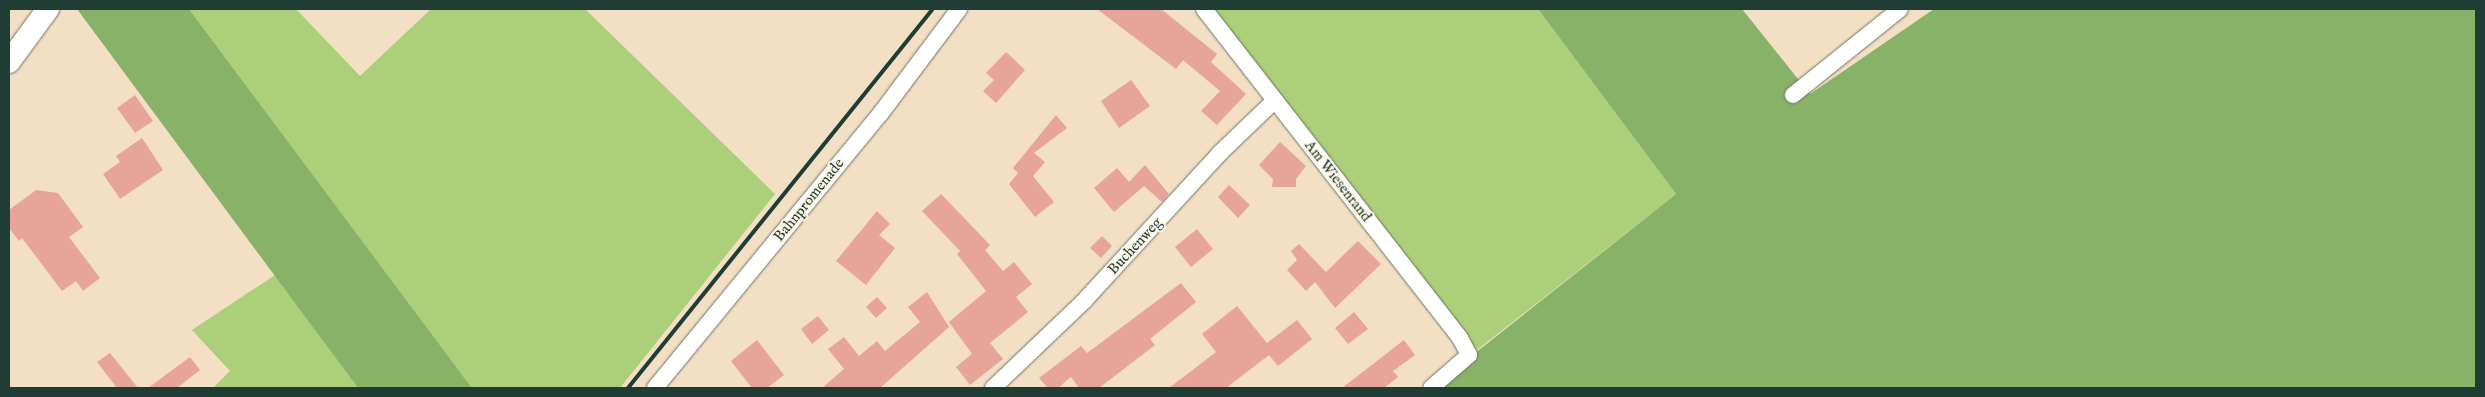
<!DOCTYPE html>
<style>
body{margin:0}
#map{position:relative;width:2485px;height:397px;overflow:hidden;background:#f3dfc3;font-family:"IM FELL English",serif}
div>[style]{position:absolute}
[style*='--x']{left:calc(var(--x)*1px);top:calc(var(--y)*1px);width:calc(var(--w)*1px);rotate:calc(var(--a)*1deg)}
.green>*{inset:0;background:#acd079}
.forest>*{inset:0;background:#89b269}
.building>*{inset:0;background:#e7a49b}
.roads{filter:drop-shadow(0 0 1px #697666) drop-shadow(0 0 1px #697666)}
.street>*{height:16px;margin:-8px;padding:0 8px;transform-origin:8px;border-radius:8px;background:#fff}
.secondary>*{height:22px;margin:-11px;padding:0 11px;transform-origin:11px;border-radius:11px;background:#fff}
.rail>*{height:4px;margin:-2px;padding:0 2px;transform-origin:2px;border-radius:2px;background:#1f3d34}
span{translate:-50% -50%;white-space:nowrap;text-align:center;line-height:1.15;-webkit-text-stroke:4px #fcf5e5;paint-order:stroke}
.street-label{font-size:15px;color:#1f3d34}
.frame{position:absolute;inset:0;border:10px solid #1f3d34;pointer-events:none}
</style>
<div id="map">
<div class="green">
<i style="clip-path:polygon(189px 9px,296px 9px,360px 76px,431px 9px,585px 9px,775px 194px,620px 388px,472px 388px)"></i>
<i style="clip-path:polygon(1212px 9px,1538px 9px,1676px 194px,1477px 350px)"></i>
<i style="clip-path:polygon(275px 275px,358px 388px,213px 388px,230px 371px,192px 330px)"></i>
</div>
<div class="forest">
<i style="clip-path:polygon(77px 9px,189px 9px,472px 388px,358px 388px)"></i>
<i style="clip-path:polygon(1538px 9px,1742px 9px,1810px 94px,1934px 9px,2476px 9px,2476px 388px,1431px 388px,1676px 194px)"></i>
</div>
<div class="building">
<i style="clip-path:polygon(1097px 9px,1161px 9px,1217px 54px,1211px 62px,1246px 94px,1217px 125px,1201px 111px,1220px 91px,1183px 60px,1176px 69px)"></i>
<i style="clip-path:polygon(1006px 52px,1025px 70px,996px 103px,983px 91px,994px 80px,986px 73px)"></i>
<i style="clip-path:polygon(1131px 80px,1150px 106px,1119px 128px,1101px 101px)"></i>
<i style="clip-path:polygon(135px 95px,153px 121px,135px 133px,117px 108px)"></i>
<i style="clip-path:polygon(1056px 115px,1067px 128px,1034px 153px,1045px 162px,1033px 176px,1054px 202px,1035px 217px,1009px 184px,1018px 173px,1013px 168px)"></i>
<i style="clip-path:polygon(142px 138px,163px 170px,120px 199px,103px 174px,120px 162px,116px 156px)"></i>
<i style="clip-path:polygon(1280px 142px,1306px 166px,1296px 179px,1296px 187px,1272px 187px,1273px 179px,1259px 165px)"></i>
<i style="clip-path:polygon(1145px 165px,1169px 194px,1162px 202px,1144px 186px,1114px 212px,1094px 188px,1117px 168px,1129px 182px)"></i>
<i style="clip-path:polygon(1229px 185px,1250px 205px,1238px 218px,1218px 197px)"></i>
<i style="clip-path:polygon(36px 190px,58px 193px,83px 227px,69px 237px,100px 278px,83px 291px,76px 281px,62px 291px,22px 238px,19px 241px,9px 228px,9px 210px)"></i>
<i style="clip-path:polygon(941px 194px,990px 245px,985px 250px,1003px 271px,1014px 262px,1032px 284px,1016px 297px,1028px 312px,990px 343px,1003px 359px,970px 385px,956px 367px,972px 354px,949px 322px,986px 291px,957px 254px,960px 251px,922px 211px)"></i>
<i style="clip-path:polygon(877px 211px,890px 224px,879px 235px,895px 248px,866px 285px,836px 261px)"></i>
<i style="clip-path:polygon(1197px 229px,1213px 249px,1191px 267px,1175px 247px)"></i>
<i style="clip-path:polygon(1102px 236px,1112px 246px,1101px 258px,1090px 248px)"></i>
<i style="clip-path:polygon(1358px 241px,1381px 264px,1335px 308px,1315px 282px,1306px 291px,1287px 270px,1297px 260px,1291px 251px,1299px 244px,1326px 272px)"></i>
<i style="clip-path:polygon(1181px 283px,1196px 302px,1150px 339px,1155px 345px,1099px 388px,1079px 388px,1071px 377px,1058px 388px,1048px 388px,1039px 378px,1081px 346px,1087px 353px)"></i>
<i style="clip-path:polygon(927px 292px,949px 327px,880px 388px,822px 388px,844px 369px,828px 349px,844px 337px,859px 356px,877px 341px,885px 351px,920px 322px,908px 307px)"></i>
<i style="clip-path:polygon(877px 297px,887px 308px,876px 318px,866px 307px)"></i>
<i style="clip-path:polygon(1237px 306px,1267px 343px,1297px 320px,1312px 339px,1278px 366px,1269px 355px,1226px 388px,1169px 388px,1216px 352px,1202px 334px)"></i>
<i style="clip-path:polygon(1354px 312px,1368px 329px,1348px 344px,1335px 328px)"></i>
<i style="clip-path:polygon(818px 316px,829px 330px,812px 344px,801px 329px)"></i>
<i style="clip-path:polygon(757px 340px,784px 375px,767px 388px,752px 388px,731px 361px)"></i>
<i style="clip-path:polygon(1404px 340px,1415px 355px,1393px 371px,1398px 377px,1384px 388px,1342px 388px)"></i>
<i style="clip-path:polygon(110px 353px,138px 388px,117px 388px,97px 362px)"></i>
<i style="clip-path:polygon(190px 357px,200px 370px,177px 388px,148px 388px)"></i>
</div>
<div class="roads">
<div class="street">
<i style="--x:1204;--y:9;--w:417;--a:52.1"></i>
<i style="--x:1460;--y:338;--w:19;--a:62"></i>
<i style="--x:1469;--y:355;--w:50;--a:139"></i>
<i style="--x:1793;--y:95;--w:137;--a:-38.8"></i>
<i style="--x:655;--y:388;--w:356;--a:-50.6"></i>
<i style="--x:881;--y:113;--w:130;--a:-53.1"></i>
<i style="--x:993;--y:388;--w:126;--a:-43.7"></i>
<i style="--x:1084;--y:301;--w:201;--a:-47.4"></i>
<i style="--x:1220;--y:153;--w:76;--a:-43.9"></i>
</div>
<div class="secondary">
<i style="--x:9;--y:62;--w:66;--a:-53.7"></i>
</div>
</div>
<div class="rail">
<i style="--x:628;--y:388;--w:486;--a:-51.2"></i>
</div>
<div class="street-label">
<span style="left:1338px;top:181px;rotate:52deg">Am Wiesenrand</span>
<span style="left:809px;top:200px;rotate:-51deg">Bahnpromenade</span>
<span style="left:1135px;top:246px;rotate:-47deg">Buchenweg</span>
</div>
<div class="frame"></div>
</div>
